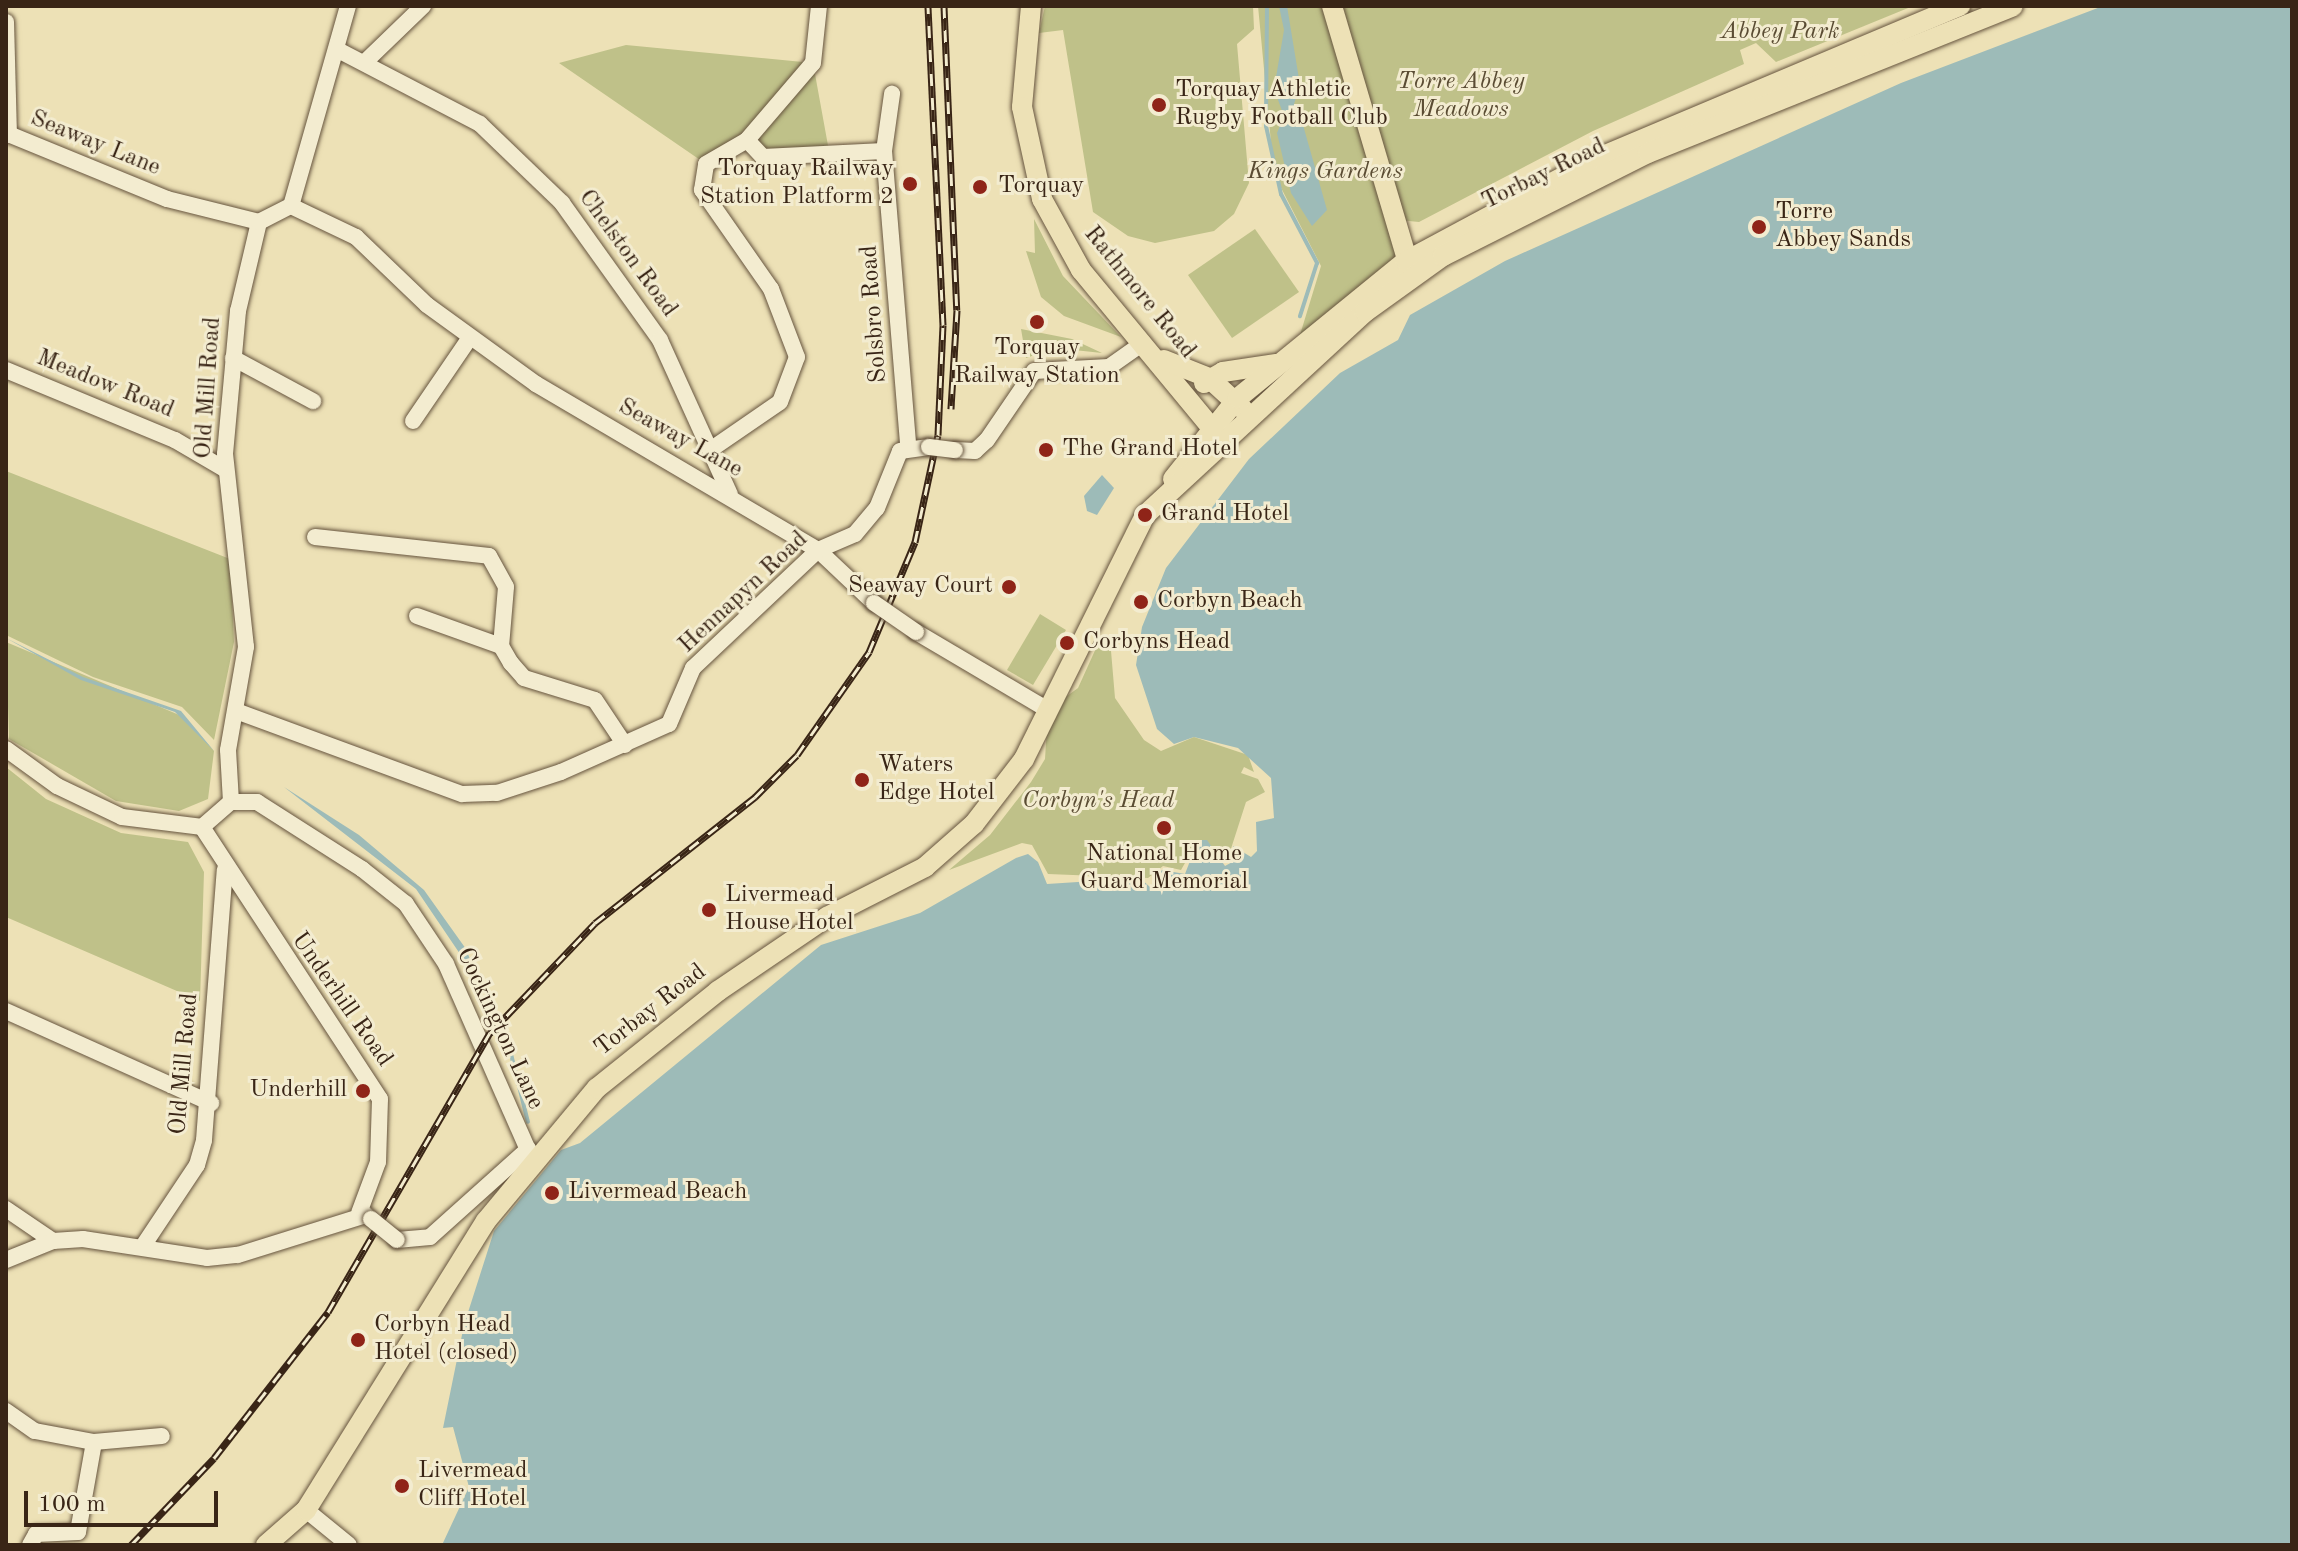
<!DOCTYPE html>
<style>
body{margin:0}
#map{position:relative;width:2298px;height:1551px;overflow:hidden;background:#ede1b6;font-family:"Old Standard TT",serif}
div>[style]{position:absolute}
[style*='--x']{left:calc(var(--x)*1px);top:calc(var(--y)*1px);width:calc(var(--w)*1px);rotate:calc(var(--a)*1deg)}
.green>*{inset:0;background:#bfc189}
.water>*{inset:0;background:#9dbbb8}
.stream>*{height:4px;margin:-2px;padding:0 2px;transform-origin:2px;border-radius:2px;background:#9dbbb8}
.roads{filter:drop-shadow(0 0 2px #66543e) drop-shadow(0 0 2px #66543e)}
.minor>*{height:16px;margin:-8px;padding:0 8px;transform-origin:8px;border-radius:8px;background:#f3ecd0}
.major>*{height:20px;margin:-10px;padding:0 10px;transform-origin:10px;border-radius:10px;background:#ede1b6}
.rail>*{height:7px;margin-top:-3.5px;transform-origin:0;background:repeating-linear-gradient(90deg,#f3ecd0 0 12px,#392516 0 24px);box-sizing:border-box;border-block:2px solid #392516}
.bridges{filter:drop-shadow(0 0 2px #66543e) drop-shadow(0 0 2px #66543e)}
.minor-bridge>*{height:16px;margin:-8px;padding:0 8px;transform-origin:8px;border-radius:8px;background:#f3ecd0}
.dots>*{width:22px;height:22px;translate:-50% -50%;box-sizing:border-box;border:4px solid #f3ecd0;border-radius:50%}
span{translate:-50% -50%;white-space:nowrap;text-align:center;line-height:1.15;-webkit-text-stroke:6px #f3ecd0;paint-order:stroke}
.park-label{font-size:24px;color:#5a4c33;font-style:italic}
.poi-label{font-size:24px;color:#392516}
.left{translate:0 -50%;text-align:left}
.right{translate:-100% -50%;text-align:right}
.street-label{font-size:24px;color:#392516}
.frame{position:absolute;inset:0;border:8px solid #392516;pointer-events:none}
.scale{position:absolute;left:24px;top:1491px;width:194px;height:36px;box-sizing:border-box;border:4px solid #392516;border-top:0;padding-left:10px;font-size:24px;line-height:28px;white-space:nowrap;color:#392516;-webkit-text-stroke:6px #f3ecd0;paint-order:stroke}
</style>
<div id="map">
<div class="green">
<i style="clip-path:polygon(1045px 6px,1253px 6px,1254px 29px,1237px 44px,1249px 183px,1234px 214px,1214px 231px,1155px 243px,1128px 236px,1093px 212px,1063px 30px,1039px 33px)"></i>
<i style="clip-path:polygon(1258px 6px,1332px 6px,1406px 261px,1296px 348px,1321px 266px,1274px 174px)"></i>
<i style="clip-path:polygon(1342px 6px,1913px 6px,1776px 62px,1756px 43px,1740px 50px,1744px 64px,1593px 131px,1419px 222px,1399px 220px)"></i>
<i style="clip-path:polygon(626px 45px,813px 63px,829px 151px,763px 157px,750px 146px,706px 164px,559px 63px)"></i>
<i style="clip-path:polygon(1034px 219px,1063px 276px,1121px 337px,1064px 316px,1041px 297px,1026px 251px,1035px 253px)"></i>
<i style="clip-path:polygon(1255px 229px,1299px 292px,1232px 338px,1188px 275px)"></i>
<i style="clip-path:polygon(1021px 329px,1072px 339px,1102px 353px,1055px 348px,1026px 358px)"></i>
<i style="clip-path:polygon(6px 471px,230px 559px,234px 642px,214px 740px,182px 707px,93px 677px,6px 635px)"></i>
<i style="clip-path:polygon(1040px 614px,1066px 630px,1033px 685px,1007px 670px)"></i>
<i style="clip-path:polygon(1102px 635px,1110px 639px,1115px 698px,1144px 740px,1161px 751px,1194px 737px,1248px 755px,1254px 772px,1244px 767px,1241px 773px,1258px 779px,1265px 792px,1246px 802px,1228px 858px,1221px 861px,1207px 841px,1198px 840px,1181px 870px,1163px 866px,1148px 878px,1048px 874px,1032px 845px,1022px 843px,949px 870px,990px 835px,1031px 782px,1045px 759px,1048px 710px,1078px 688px)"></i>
<i style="clip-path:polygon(6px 642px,184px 717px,214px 751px,208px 799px,179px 811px,116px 801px,9px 739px)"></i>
<i style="clip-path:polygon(6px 767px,46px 799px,121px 833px,188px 842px,204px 872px,200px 1001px,6px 917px)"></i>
</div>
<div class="water">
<i style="clip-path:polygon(1279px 6px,1287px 6px,1300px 85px,1290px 117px,1303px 125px,1327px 210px,1312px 226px,1291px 193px,1277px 133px,1284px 116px,1274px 89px,1284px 30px)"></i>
<i style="clip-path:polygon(2103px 6px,2292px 6px,2292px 1545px,442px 1545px,469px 1487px,453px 1427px,443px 1428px,464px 1325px,494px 1231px,561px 1150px,580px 1143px,821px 945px,920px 913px,1016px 858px,1028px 854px,1038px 862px,1047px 884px,1140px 878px,1150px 887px,1162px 870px,1185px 874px,1198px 840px,1207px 840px,1225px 866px,1236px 860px,1233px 846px,1251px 857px,1257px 851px,1256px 822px,1274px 818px,1271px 778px,1238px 748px,1194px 737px,1174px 744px,1157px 729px,1136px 665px,1142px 627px,1166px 568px,1249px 459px,1340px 373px,1398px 340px,1410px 315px,1505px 261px,1901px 83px)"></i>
<i style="clip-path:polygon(1102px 475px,1114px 488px,1097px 515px,1087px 511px,1084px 496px)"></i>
<i style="clip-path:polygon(6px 638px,83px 677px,181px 711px,214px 751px,175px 712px,81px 680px)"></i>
<i style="clip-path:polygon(284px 787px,359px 835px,424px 890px,466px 949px,479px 982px,416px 889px)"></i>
</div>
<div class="stream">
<i style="--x:1267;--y:6;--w:120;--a:90.5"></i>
<i style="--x:1266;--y:126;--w:70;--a:77.6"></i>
<i style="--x:1281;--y:194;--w:78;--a:62.4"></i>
<i style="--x:1317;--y:263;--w:56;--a:107.8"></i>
<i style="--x:510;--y:1050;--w:74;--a:76"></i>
</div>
<div class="roads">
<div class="minor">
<i style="--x:6;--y:22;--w:113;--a:88.5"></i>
<i style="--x:338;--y:50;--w:160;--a:27.5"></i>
<i style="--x:480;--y:124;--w:114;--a:43.9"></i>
<i style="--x:562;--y:203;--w:168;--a:54.4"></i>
<i style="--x:660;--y:340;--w:169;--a:65.6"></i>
<i style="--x:365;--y:62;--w:81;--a:-44"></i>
<i style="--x:6;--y:133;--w:174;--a:22.3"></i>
<i style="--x:167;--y:199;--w:95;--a:14"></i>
<i style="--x:747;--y:140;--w:101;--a:-49.4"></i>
<i style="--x:813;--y:63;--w:57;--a:-84"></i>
<i style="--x:747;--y:140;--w:23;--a:47"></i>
<i style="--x:763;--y:157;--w:121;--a:-2.8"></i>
<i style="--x:884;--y:151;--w:296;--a:85.3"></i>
<i style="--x:884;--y:151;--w:58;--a:-82"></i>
<i style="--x:291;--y:206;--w:72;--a:25.5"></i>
<i style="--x:356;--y:237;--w:98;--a:43.8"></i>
<i style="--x:427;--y:305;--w:135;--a:35.9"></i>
<i style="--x:536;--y:384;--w:327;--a:30.5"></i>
<i style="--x:818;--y:550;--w:77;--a:43.4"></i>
<i style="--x:233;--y:358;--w:91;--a:28.3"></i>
<i style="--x:6;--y:370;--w:183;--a:22.5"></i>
<i style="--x:175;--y:440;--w:59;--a:30.5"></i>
<i style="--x:413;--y:421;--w:99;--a:-55.7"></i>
<i style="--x:713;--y:448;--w:81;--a:-34.5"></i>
<i style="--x:780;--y:402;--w:48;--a:-69.3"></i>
<i style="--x:797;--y:357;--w:73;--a:-110.9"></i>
<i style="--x:771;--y:289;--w:121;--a:-124.9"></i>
<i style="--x:702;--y:190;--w:26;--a:-81"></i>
<i style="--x:706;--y:164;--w:48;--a:-30.3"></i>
<i style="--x:955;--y:450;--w:20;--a:3"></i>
<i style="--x:975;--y:451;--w:16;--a:-43"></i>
<i style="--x:987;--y:440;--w:83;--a:-55.7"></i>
<i style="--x:1034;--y:371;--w:75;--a:-3.1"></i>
<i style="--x:1109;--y:367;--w:42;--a:-35.2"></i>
<i style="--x:315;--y:537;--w:175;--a:6.2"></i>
<i style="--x:489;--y:556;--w:35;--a:61"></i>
<i style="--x:506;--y:587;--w:59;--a:94.8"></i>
<i style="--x:501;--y:646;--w:20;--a:60"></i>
<i style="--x:511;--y:663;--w:20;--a:49"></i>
<i style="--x:524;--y:678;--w:74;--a:17.2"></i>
<i style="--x:595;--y:700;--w:54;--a:56.3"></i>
<i style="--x:417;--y:616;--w:89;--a:19.7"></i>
<i style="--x:916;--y:632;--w:153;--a:30.6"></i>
<i style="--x:236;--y:711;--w:241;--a:20.2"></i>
<i style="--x:462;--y:794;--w:35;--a:-2"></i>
<i style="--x:497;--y:793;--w:67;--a:-18.2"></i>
<i style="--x:561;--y:772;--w:118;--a:-24"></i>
<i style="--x:669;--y:724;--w:61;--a:-66.8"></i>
<i style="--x:693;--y:668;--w:172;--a:-43.3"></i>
<i style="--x:818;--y:550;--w:40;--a:-23.4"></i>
<i style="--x:855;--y:534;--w:34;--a:-50"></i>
<i style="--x:877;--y:508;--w:61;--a:-68"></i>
<i style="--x:900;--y:451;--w:29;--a:-8"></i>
<i style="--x:6;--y:749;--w:63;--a:36"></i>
<i style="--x:57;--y:786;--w:72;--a:25.5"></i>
<i style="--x:122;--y:817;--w:81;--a:7.1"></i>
<i style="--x:202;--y:827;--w:38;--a:-41"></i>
<i style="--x:231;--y:802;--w:26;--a:0"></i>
<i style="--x:257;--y:802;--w:125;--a:32.5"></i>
<i style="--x:362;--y:869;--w:56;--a:38.5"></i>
<i style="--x:406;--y:904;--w:72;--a:56.3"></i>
<i style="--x:446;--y:964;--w:215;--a:66.2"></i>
<i style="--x:231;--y:802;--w:52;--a:-93.3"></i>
<i style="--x:228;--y:750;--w:105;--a:-80.1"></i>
<i style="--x:246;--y:647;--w:194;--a:-96.2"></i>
<i style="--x:225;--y:454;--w:144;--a:-84.8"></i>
<i style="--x:238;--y:311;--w:91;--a:-76.7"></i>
<i style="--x:259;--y:222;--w:36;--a:-27"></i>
<i style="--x:291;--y:206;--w:208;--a:-74.1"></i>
<i style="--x:202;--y:827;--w:325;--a:56.8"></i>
<i style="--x:380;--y:1099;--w:63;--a:91.8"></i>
<i style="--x:378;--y:1162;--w:54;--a:110.4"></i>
<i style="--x:6;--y:1011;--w:225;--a:24.2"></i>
<i style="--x:6;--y:1209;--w:57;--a:34.2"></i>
<i style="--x:397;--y:1240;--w:33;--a:-5"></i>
<i style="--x:430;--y:1237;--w:132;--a:-41.9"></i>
<i style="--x:143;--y:1246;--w:97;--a:-56.3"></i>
<i style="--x:197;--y:1165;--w:26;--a:-74"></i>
<i style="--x:204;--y:1140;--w:271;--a:-85.6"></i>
<i style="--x:6;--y:1260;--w:51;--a:-22"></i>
<i style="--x:53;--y:1241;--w:30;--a:-4"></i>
<i style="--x:83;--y:1239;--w:125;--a:8.7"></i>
<i style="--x:207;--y:1258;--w:31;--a:-6"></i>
<i style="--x:238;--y:1255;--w:134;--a:-17.4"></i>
<i style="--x:6;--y:1411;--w:35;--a:35"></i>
<i style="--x:35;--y:1431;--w:60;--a:10.6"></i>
<i style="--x:94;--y:1442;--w:68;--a:-5"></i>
<i style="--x:306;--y:1510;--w:55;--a:39.1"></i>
<i style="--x:30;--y:1545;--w:13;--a:-61"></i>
<i style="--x:36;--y:1534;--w:42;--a:-2.7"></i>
<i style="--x:78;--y:1532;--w:91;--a:-79.9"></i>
</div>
<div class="major">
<i style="--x:1031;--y:6;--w:101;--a:95.1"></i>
<i style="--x:1022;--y:107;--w:94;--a:77.7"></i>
<i style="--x:1042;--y:199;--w:81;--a:61.2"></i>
<i style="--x:1081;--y:270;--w:201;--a:50.4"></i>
<i style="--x:1332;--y:6;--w:277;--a:73.5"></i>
<i style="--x:1164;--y:360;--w:48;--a:21.8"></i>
<i style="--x:1209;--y:378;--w:46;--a:42.4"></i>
<i style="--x:1204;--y:383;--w:22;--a:-30"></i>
<i style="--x:1223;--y:372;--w:54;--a:-8.6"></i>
<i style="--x:1173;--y:479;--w:104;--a:-51.3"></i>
<i style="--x:1238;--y:398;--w:217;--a:-39.2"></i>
<i style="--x:1406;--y:261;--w:218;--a:-28.2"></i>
<i style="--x:1598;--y:158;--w:393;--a:-22.8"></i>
<i style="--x:266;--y:1545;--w:53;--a:-41.2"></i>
<i style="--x:306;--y:1510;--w:340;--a:-58.1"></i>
<i style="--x:486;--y:1221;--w:173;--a:-50.2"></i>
<i style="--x:597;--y:1088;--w:155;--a:-38.7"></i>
<i style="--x:718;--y:991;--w:132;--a:-34.2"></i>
<i style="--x:827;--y:917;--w:110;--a:-27"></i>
<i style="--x:925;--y:867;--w:65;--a:-41.3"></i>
<i style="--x:974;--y:824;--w:82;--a:-52.4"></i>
<i style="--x:1024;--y:759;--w:272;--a:-63.6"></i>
<i style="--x:1145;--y:515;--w:299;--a:-42.7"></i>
<i style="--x:1365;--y:312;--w:96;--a:-35.7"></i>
<i style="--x:1443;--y:256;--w:229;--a:-26.7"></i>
<i style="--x:1648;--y:153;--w:393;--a:-21.9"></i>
</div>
</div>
<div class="rail">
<i style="--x:944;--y:6;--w:304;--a:87.6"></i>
<i style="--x:957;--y:310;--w:99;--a:93.5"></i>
<i style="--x:131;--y:1545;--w:120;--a:-46.3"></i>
<i style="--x:214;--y:1458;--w:185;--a:-52"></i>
<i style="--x:328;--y:1312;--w:323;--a:-59.9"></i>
<i style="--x:490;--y:1033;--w:152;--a:-46.3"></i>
<i style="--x:595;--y:923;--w:204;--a:-38.2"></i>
<i style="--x:755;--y:797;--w:59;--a:-45"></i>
<i style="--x:797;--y:755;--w:126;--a:-55"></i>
<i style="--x:869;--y:652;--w:119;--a:-67.3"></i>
<i style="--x:915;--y:542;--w:109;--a:-77.9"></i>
<i style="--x:938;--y:435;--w:110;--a:-87.4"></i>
<i style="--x:943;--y:325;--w:319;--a:-92.7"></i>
</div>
<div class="bridges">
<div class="minor-bridge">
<i style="--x:929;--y:447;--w:26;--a:7"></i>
<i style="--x:874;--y:603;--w:51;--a:34.6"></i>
<i style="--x:371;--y:1219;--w:33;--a:39"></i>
</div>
</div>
<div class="dots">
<i style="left:1159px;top:105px;background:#8f2418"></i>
<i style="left:910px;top:184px;background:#8f2418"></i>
<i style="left:980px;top:187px;background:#8f2418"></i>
<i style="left:1759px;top:227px;background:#8f2418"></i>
<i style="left:1037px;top:322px;background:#8f2418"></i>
<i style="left:1046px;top:450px;background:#8f2418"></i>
<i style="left:1145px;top:515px;background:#8f2418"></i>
<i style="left:1009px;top:587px;background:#8f2418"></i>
<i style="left:1141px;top:602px;background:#8f2418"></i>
<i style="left:1067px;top:643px;background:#8f2418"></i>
<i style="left:862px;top:780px;background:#8f2418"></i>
<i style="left:1164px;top:828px;background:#8f2418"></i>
<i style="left:709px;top:910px;background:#8f2418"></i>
<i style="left:363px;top:1091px;background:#8f2418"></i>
<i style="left:552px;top:1193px;background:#8f2418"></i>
<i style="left:358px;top:1340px;background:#8f2418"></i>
<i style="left:402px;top:1486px;background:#8f2418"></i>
</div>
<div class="park-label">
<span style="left:1780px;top:33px">Abbey Park</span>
<span style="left:1461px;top:97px">Torre Abbey<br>Meadows</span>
<span style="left:1325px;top:173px">Kings Gardens</span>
<span style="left:1098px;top:802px">Corbyn's Head</span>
</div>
<div class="poi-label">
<span class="left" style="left:1175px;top:105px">Torquay Athletic<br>Rugby Football Club</span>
<span class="right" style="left:894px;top:184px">Torquay Railway<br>Station Platform 2</span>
<span class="left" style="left:998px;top:187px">Torquay</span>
<span class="left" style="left:1775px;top:227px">Torre<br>Abbey Sands</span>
<span style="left:1037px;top:363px">Torquay<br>Railway Station</span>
<span class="left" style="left:1062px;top:450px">The Grand Hotel</span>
<span class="left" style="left:1161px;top:515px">Grand Hotel</span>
<span class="right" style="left:993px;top:587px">Seaway Court</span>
<span class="left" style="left:1157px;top:602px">Corbyn Beach</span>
<span class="left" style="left:1083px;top:643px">Corbyns Head</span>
<span class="left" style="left:878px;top:780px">Waters<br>Edge Hotel</span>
<span style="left:1164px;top:869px">National Home<br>Guard Memorial</span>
<span class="left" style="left:725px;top:910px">Livermead<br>House Hotel</span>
<span class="right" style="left:347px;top:1091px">Underhill</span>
<span class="left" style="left:568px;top:1193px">Livermead Beach</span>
<span class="left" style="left:374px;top:1340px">Corbyn Head<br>Hotel (closed)</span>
<span class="left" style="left:418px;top:1486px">Livermead<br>Cliff Hotel</span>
</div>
<div class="street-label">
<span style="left:95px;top:144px;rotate:22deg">Seaway Lane</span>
<span style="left:1544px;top:175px;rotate:-26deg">Torbay Road</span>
<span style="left:627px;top:254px;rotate:54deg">Chelston Road</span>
<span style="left:1139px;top:293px;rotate:51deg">Rathmore Road</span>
<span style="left:875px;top:314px;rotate:-94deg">Solsbro Road</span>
<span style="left:105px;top:385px;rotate:22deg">Meadow Road</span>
<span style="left:209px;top:388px;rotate:-86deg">Old Mill Road</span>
<span style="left:680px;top:439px;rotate:29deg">Seaway Lane</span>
<span style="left:744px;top:593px;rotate:-43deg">Hennapyn Road</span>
<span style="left:341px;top:1000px;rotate:55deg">Underhill Road</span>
<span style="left:651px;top:1011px;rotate:-38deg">Torbay Road</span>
<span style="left:499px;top:1029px;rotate:65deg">Cockington Lane</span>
<span style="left:185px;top:1064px;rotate:-85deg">Old Mill Road</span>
</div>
<div class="frame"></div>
<div class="scale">100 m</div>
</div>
